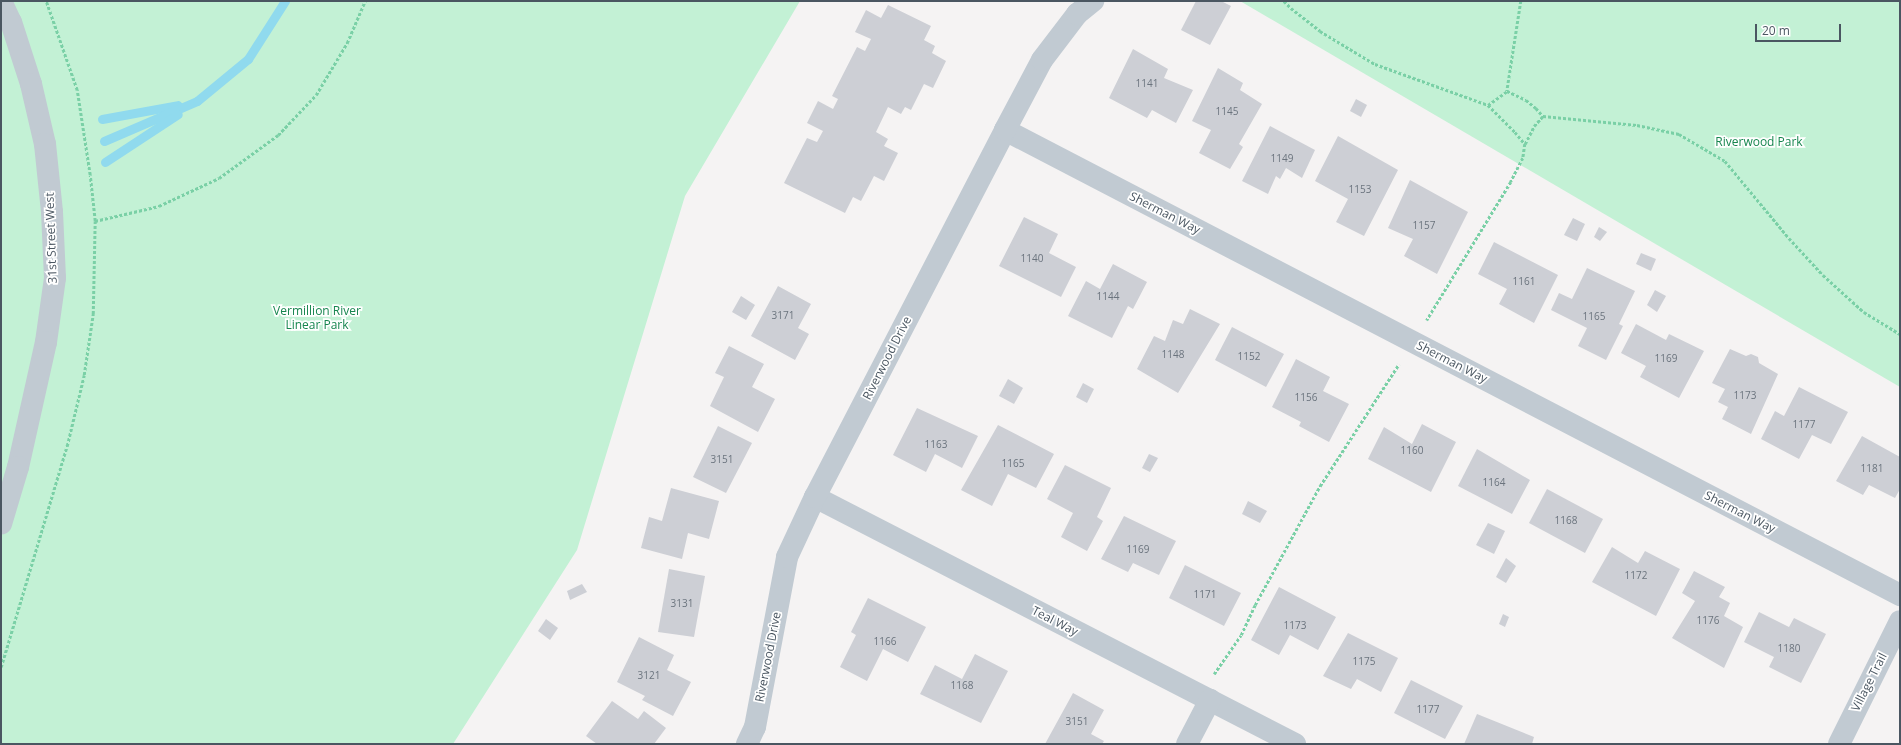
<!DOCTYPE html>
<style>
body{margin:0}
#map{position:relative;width:1901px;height:745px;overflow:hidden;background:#f5f3f3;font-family:"Open Sans",sans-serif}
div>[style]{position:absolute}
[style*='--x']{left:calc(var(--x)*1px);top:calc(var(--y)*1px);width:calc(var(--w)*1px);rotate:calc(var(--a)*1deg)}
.green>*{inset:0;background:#c3f1d5}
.stream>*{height:9px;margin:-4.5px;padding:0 4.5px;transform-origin:4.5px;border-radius:4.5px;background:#90daee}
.building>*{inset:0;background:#cdcfd5}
.path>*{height:2.5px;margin-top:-1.25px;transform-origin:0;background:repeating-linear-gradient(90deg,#7ad0a6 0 3px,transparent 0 5px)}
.minor>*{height:22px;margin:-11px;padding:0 11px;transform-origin:11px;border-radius:11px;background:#c1cad2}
span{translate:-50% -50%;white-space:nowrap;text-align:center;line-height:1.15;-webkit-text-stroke:3.5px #fff;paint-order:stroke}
.number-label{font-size:10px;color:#6b747e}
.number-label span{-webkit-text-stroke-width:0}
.park-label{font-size:12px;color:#17864f}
.street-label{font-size:12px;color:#4a5661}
.frame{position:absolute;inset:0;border:2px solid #4a5661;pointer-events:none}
.scale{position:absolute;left:1755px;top:24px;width:86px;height:18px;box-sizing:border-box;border:2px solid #4a5661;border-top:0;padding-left:5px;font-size:12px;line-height:14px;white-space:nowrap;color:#4a5661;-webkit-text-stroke:3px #fff;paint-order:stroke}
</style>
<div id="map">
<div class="green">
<i style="clip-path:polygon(1px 1px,800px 1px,685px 196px,577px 550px,453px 744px,1px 744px)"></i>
<i style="clip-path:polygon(1240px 1px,1900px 1px,1900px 387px)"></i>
</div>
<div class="stream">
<i style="--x:102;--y:119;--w:77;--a:-10.4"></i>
<i style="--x:104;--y:141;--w:101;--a:-23.3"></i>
<i style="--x:197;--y:101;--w:66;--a:-39.5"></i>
<i style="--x:248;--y:59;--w:69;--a:-57.5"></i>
<i style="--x:105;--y:162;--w:87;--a:-33.3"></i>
</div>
<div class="building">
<i style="clip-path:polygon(1196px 1px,1221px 1px,1231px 6px,1210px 45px,1181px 30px)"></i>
<i style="clip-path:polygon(888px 5px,931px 26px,924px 40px,935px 46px,932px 53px,946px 61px,933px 88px,924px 84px,911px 110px,905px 107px,901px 114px,888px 107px,876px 132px,888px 139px,884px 146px,898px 153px,884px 181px,874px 176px,861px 201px,853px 197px,845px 213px,784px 183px,807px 138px,817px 142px,823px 131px,807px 123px,818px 101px,833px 109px,838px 99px,832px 96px,857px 47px,865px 51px,871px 39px,855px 32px,866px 10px,881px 18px)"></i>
<i style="clip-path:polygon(1133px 49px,1168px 69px,1164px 78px,1193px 90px,1176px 123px,1152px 110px,1147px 118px,1109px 98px)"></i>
<i style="clip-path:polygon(1218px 68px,1243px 83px,1240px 90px,1262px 104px,1239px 144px,1243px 147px,1230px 169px,1199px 153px,1211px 130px,1192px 121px)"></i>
<i style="clip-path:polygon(1356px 99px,1367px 105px,1361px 117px,1350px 111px)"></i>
<i style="clip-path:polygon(1270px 126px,1315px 150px,1302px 178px,1286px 168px,1280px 179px,1276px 176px,1268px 194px,1242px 181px)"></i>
<i style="clip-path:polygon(1338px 136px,1398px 170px,1364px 236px,1336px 222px,1348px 199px,1315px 181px)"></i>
<i style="clip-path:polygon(1410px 180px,1468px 212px,1437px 274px,1404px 256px,1413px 239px,1388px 228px)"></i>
<i style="clip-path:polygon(1024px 217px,1058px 234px,1049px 253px,1076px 267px,1061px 297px,999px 266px)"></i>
<i style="clip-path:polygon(1573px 218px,1585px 224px,1577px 241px,1564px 235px)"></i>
<i style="clip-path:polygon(1599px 227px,1607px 232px,1600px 241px,1594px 237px)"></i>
<i style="clip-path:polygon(1494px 242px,1558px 275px,1534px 323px,1499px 304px,1507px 289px,1478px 274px)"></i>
<i style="clip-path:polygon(1641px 253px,1656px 259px,1651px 271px,1636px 264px)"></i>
<i style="clip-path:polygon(1113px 264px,1147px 282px,1133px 309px,1128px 306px,1112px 338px,1068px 316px,1086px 281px,1100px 289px)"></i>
<i style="clip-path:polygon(1587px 268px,1635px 291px,1619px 324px,1623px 326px,1606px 360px,1578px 346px,1587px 328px,1551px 310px,1559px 293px,1572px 299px)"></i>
<i style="clip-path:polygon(778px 286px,811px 304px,798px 328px,809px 334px,795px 360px,751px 336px)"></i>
<i style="clip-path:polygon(1655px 290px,1666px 296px,1657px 312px,1647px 305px)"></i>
<i style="clip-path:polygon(741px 296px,755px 305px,746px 320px,732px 312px)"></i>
<i style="clip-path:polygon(1190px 309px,1220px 324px,1178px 393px,1137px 369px,1154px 336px,1165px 341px,1173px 320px,1183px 324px)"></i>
<i style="clip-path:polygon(1636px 324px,1666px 340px,1669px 334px,1704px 351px,1679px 398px,1640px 377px,1646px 366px,1621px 353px)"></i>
<i style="clip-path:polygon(1232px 327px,1284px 354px,1266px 387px,1215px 360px)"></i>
<i style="clip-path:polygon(729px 346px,764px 364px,752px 387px,775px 399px,758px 432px,710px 406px,724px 377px,715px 373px)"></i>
<i style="clip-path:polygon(1730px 349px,1746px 356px,1751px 354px,1758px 357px,1759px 363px,1778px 374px,1751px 434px,1722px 419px,1728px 407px,1718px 402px,1725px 389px,1712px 383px)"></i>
<i style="clip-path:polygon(1296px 359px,1330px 377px,1323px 391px,1349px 404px,1329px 442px,1299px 426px,1301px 422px,1272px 407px)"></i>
<i style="clip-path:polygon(1008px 379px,1023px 388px,1014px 404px,999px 396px)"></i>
<i style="clip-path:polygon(1083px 383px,1094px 389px,1087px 403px,1076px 397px)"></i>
<i style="clip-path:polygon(1799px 387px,1848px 412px,1831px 444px,1812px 435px,1799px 459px,1761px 439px,1775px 411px,1784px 416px)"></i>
<i style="clip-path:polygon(917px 408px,978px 436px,962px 468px,935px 454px,926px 472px,893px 455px)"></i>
<i style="clip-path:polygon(1422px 424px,1456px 442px,1431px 492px,1368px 459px,1384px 427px,1412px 444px)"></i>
<i style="clip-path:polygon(998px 425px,1054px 454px,1036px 488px,1008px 474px,992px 506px,961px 490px)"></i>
<i style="clip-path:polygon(718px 426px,752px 443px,726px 493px,693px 477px)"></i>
<i style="clip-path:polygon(1862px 436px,1900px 457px,1900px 489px,1895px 498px,1869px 485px,1863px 495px,1836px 481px)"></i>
<i style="clip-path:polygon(1477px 449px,1530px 480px,1512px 514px,1458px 486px)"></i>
<i style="clip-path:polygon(1149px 454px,1158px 458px,1150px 472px,1142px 468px)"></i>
<i style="clip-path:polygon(1065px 465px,1111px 488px,1097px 517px,1103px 521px,1087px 551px,1061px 537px,1073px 513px,1047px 499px)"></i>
<i style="clip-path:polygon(671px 488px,719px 501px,709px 539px,688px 533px,682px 559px,641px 548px,649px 517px,662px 521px)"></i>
<i style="clip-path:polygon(1547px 489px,1603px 519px,1585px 553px,1529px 523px)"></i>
<i style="clip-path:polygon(1248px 501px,1267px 511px,1260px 523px,1242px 514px)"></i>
<i style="clip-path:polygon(1124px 516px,1176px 541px,1159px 575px,1133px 563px,1128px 572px,1101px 559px)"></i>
<i style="clip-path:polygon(1488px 523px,1505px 531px,1494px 554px,1476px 545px)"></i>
<i style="clip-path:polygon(1612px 547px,1638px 563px,1645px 551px,1680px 569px,1656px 616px,1592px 582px)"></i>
<i style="clip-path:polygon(1506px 558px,1516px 566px,1506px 583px,1496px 577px)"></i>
<i style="clip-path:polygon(1185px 565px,1241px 593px,1224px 626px,1169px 598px)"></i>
<i style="clip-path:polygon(669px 569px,705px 576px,694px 637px,658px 632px)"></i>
<i style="clip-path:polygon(1694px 571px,1725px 587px,1719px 597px,1730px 603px,1724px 616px,1743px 627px,1724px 668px,1672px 638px,1695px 601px,1682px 593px)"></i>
<i style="clip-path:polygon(582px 584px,587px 592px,570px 600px,567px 591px)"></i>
<i style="clip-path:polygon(1279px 587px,1336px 617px,1318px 650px,1290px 635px,1279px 655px,1251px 640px)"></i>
<i style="clip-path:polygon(868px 598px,926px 627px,908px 662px,883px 649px,867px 681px,840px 667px,856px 635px,851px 632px)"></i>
<i style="clip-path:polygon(1759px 612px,1789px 627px,1794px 618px,1826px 634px,1801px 683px,1769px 667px,1774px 657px,1744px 642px)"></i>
<i style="clip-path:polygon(1503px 614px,1509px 617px,1505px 627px,1499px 624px)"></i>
<i style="clip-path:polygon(546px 619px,558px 628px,550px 640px,538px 631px)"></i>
<i style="clip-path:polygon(1348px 633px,1398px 658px,1381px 692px,1357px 679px,1351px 689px,1323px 676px)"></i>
<i style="clip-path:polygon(639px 637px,674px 655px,667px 670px,691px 682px,673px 716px,642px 700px,645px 696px,617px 682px)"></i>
<i style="clip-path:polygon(975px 654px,1008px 671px,981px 723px,920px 694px,935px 665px,962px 679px)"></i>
<i style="clip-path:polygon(1411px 680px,1463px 706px,1445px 739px,1394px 713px)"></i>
<i style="clip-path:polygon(1073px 693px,1104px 710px,1091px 734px,1104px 741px,1102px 744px,1045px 744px)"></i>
<i style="clip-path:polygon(612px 701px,638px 719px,644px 711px,666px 728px,654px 744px,597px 744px,586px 736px)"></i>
<i style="clip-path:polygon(1477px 714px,1534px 737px,1532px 744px,1464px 744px)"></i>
</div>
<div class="path">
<i style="--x:1284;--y:1;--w:10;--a:45"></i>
<i style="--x:1291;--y:8;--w:37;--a:38"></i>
<i style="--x:1320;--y:31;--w:64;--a:31"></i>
<i style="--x:1375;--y:64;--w:120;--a:19.9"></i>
<i style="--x:1488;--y:105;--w:38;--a:45"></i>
<i style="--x:1515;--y:132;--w:16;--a:50"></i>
<i style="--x:1525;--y:144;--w:14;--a:98"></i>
<i style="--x:1523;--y:158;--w:27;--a:117"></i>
<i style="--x:1511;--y:182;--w:162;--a:121.3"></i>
<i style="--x:1521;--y:1;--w:91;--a:98.8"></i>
<i style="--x:1507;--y:91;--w:21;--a:25"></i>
<i style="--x:1526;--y:100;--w:13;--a:39"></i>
<i style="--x:1536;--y:108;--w:11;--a:49"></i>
<i style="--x:1488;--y:105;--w:24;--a:-36"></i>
<i style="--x:1525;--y:144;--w:20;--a:-63"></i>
<i style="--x:1534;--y:126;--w:13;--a:-48"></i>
<i style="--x:1543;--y:116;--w:94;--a:5.5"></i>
<i style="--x:1637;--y:125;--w:43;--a:12.1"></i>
<i style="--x:1679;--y:134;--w:53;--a:30.4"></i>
<i style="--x:1725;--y:161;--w:100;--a:50.3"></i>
<i style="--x:1789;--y:238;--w:50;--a:47.4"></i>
<i style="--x:1823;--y:275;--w:55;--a:42.1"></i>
<i style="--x:1864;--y:312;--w:42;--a:31.4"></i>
<i style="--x:95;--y:221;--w:66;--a:-13.2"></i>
<i style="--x:159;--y:206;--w:66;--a:-25"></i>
<i style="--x:219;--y:178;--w:73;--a:-36.1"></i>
<i style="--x:278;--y:135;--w:55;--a:-46.5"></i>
<i style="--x:316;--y:95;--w:61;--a:-59.2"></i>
<i style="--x:347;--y:43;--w:46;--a:-66.8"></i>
<i style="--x:1;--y:667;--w:231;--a:-73.4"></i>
<i style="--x:67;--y:446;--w:73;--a:-76.5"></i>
<i style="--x:84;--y:375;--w:62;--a:-81.6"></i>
<i style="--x:93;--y:314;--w:93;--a:-88.8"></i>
<i style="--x:95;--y:221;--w:46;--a:-96.2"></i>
<i style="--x:90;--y:175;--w:86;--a:-98.7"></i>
<i style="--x:77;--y:90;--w:94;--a:-109.2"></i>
<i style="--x:1214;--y:674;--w:47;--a:-55.3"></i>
<i style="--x:1241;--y:635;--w:33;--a:-65"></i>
<i style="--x:1255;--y:605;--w:136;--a:-61.4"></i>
<i style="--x:1320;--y:486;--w:145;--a:-57.1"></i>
</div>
<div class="minor">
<i style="--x:1;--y:1;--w:23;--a:65"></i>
<i style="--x:11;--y:22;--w:65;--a:72.1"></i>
<i style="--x:31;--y:84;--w:62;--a:76.9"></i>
<i style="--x:45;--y:144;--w:68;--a:84.1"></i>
<i style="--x:52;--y:212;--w:66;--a:87.4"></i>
<i style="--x:55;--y:278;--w:65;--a:98"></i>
<i style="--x:46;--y:342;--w:128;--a:102.6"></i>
<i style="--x:18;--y:467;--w:59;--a:106.6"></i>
<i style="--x:1005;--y:130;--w:1009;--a:27.45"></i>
<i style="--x:815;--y:497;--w:540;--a:27.23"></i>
<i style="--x:747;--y:744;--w:19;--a:-65"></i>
<i style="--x:755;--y:727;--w:173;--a:-79.3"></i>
<i style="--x:787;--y:557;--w:66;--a:-65"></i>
<i style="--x:815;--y:497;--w:413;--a:-62.6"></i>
<i style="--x:1005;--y:130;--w:79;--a:-62.1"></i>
<i style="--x:1042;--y:60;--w:58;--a:-52.7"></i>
<i style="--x:1077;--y:14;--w:21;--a:-39"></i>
<i style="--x:1187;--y:744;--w:50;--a:-62.4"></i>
<i style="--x:1839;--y:744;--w:137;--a:-63.6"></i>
</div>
<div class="number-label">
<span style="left:1147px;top:84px">1141</span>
<span style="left:1227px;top:112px">1145</span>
<span style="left:1282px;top:159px">1149</span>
<span style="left:1360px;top:190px">1153</span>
<span style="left:1424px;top:226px">1157</span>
<span style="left:1032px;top:259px">1140</span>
<span style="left:1524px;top:282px">1161</span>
<span style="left:1108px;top:297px">1144</span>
<span style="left:783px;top:316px">3171</span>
<span style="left:1594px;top:317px">1165</span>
<span style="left:1173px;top:355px">1148</span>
<span style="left:1249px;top:357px">1152</span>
<span style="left:1666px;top:359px">1169</span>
<span style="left:1745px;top:396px">1173</span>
<span style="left:1306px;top:398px">1156</span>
<span style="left:1804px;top:425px">1177</span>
<span style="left:936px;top:445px">1163</span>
<span style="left:1412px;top:451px">1160</span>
<span style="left:722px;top:460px">3151</span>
<span style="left:1013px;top:464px">1165</span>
<span style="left:1872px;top:469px">1181</span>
<span style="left:1494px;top:483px">1164</span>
<span style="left:1566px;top:521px">1168</span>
<span style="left:1138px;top:550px">1169</span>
<span style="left:1636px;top:576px">1172</span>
<span style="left:1205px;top:595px">1171</span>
<span style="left:682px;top:604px">3131</span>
<span style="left:1708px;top:621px">1176</span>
<span style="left:1295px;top:626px">1173</span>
<span style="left:885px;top:642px">1166</span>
<span style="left:1789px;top:649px">1180</span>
<span style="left:1364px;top:662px">1175</span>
<span style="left:649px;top:676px">3121</span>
<span style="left:962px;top:686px">1168</span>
<span style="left:1428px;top:710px">1177</span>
<span style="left:1077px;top:722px">3151</span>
</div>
<div class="park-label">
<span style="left:1759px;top:142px">Riverwood Park</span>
<span style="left:317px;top:318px">Vermillion River<br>Linear Park</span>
</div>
<div class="street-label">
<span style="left:1165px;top:213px;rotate:27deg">Sherman Way</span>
<span style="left:51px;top:238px;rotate:-92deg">31st Street West</span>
<span style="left:887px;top:358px;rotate:-63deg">Riverwood Drive</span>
<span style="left:1452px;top:362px;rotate:27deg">Sherman Way</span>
<span style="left:1740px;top:512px;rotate:27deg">Sherman Way</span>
<span style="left:1055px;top:621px;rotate:27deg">Teal Way</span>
<span style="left:768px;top:657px;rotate:-79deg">Riverwood Drive</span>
<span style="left:1869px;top:682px;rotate:-63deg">Village Trail</span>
</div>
<div class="frame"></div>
<div class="scale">20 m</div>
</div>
